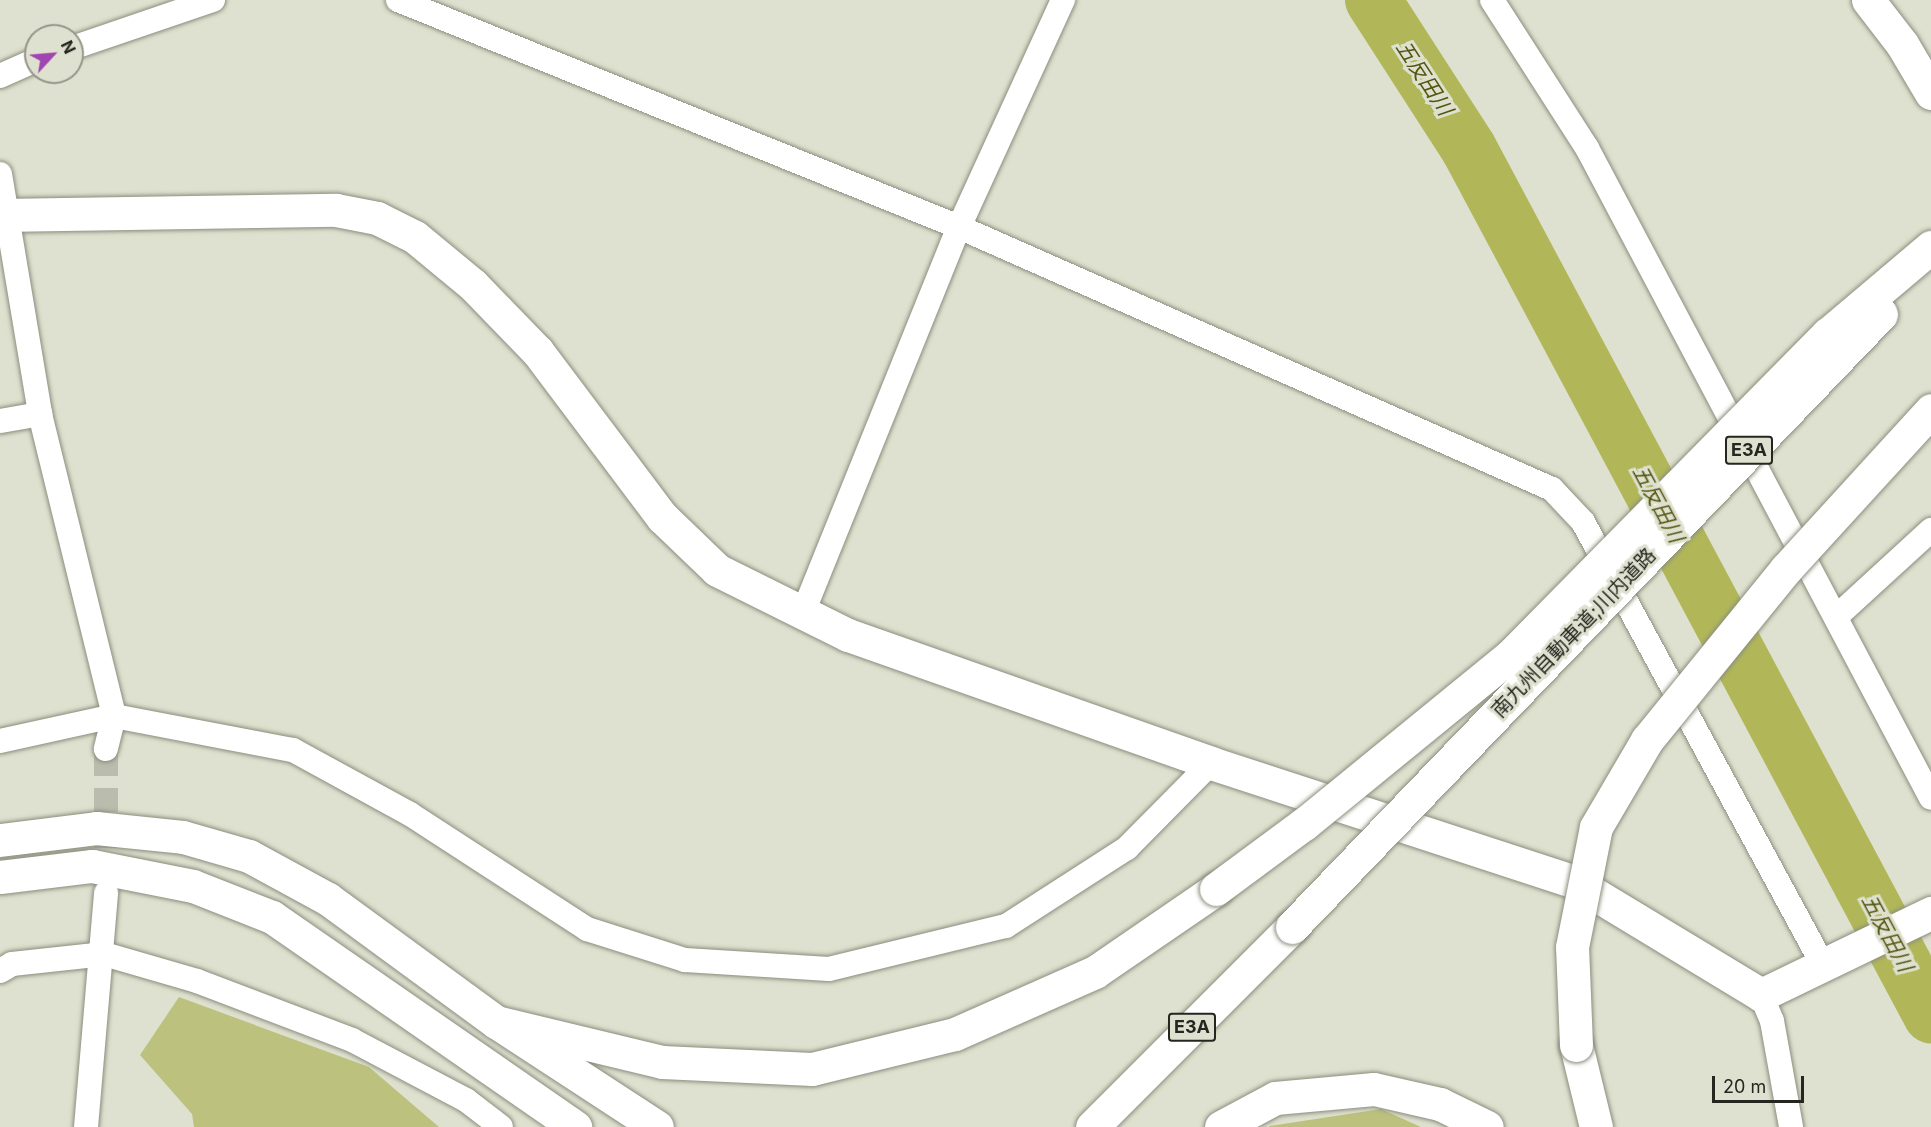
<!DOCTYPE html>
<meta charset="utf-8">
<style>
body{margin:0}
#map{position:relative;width:1931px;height:1127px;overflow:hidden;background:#dfe1d0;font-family:Inter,"Noto Sans JP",sans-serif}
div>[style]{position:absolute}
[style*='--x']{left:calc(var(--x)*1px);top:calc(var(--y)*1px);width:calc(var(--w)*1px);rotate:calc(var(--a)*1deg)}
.green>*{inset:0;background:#bcc17d}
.river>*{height:56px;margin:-28px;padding:0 28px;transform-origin:28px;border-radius:28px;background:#b1b759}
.street-tunnel>*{height:24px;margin-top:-12px;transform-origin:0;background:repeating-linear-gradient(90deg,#babcad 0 24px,transparent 0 36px)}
.roads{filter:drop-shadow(0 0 2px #8b8d7d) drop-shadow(0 0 2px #8b8d7d)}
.street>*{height:24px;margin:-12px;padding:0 12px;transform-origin:12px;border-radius:12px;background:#fff}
.secondary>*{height:33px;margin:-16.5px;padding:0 16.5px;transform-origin:16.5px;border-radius:16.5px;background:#fff}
.highway>*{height:33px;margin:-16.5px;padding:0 16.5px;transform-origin:16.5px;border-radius:16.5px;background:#fff}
.bridges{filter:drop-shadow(0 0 2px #8b8d7d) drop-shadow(0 0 2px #8b8d7d)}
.highway-bridge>*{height:33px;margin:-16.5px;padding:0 16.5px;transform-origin:16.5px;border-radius:16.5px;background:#fff}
span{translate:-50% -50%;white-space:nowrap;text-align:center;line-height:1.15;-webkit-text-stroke:6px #dfe1d0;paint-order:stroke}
.shield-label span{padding:2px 4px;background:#dfe1d0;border:2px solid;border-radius:4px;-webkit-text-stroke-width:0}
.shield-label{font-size:18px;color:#25261f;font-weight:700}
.street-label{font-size:20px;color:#25261f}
.water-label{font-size:21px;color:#535610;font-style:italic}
.north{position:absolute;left:24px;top:24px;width:60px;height:60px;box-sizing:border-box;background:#dfe1d0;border:2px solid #959689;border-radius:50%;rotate:64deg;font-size:16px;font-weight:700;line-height:24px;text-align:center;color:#25261f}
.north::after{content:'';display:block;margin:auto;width:21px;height:27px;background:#a145b0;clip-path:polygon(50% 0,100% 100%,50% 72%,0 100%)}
.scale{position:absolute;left:1712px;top:1076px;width:92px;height:27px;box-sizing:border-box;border:3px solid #25261f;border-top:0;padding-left:8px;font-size:18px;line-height:21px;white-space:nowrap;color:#25261f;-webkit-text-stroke:4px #dfe1d0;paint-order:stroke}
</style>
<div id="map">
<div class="green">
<i style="clip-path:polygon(179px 997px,369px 1067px,439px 1127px,194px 1127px,192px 1114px,140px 1055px)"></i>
<i style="clip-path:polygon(1381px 1109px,1421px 1127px,1269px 1127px,1270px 1126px)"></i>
</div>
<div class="river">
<i style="--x:1373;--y:0;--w:177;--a:57.2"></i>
<i style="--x:1469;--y:149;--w:982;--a:61.92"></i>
</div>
<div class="street-tunnel">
<i style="--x:106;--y:884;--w:135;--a:-90"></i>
</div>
<div class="roads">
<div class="street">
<i style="--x:398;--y:0;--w:605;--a:22.03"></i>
<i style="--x:959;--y:227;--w:648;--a:23.84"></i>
<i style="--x:1552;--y:489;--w:45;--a:46.8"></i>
<i style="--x:1583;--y:522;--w:506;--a:61.56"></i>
<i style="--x:1492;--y:0;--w:176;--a:57.3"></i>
<i style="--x:1587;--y:148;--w:735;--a:62.11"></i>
<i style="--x:72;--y:48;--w:149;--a:-18.8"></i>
<i style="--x:0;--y:76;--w:39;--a:-24"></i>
<i style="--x:0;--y:174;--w:243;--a:80.5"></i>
<i style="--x:40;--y:414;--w:311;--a:76.2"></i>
<i style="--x:114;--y:716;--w:34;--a:104"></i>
<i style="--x:0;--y:421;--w:41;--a:-9.9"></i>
<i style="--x:802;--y:615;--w:419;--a:-68"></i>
<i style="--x:959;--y:227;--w:250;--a:-65.4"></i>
<i style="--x:1836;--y:617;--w:129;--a:-42.5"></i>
<i style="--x:0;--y:741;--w:117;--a:-12.4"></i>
<i style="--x:114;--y:716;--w:182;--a:10.8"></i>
<i style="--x:293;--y:750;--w:133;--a:28.7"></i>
<i style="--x:410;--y:814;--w:211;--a:33"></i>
<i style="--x:587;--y:929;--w:103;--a:17.6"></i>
<i style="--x:685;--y:960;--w:144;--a:3.6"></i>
<i style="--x:829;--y:969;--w:182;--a:-13.7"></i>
<i style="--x:1006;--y:926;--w:144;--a:-32.8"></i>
<i style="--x:1127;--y:848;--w:120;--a:-45.3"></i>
<i style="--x:0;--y:971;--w:14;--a:-30"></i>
<i style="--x:12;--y:964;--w:93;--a:-6.2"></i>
<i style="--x:104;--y:954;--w:97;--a:16.2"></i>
<i style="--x:197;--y:981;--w:166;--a:20.8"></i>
<i style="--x:352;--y:1040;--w:129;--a:27.8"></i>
<i style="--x:466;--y:1100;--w:44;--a:37.6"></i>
<i style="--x:1761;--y:995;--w:28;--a:67"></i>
<i style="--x:1772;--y:1021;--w:108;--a:79.8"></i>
<i style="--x:86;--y:1127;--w:235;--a:-85.1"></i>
</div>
<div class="secondary">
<i style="--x:1868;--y:0;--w:56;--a:52.3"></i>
<i style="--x:1902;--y:44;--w:57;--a:59.4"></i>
<i style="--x:0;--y:215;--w:336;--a:-0.9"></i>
<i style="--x:336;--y:210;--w:42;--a:11"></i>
<i style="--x:377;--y:218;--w:42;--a:26.6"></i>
<i style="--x:415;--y:237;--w:75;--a:39.6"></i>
<i style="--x:473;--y:285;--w:93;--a:45.9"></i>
<i style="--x:538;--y:352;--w:206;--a:53.1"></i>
<i style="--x:662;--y:517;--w:76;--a:43.9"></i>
<i style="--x:717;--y:570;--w:146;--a:26.4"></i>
<i style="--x:848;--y:635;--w:385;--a:19.4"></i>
<i style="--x:1211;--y:763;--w:381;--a:18.1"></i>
<i style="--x:1573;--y:881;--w:220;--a:31.2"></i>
<i style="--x:1761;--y:995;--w:189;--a:-25.8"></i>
</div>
<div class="highway">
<i style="--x:0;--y:840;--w:97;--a:-7.1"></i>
<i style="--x:96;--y:828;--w:87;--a:5.9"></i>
<i style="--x:183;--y:837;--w:69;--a:16.1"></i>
<i style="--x:249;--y:856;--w:90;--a:28.6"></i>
<i style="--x:328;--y:899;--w:208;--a:36.2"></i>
<i style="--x:496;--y:1022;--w:192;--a:33.1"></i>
<i style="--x:0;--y:877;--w:93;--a:-6.8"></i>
<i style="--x:92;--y:866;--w:103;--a:11.2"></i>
<i style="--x:193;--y:886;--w:85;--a:21.4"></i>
<i style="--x:272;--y:917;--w:369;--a:34.7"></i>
<i style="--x:496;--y:1022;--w:171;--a:13.5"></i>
<i style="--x:662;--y:1062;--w:150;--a:2.7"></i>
<i style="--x:812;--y:1069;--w:147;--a:-13.8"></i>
<i style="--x:955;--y:1034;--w:153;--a:-23.9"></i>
<i style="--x:1095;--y:972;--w:147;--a:-34.4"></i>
<i style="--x:1576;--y:1045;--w:84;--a:76.3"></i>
<i style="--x:1092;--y:1127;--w:283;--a:-45"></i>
<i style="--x:1221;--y:1127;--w:61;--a:-28.2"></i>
<i style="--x:1275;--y:1098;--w:99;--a:-5.2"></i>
<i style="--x:1374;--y:1089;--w:68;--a:12.8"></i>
<i style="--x:1440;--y:1104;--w:52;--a:26.1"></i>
</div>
</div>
<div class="bridges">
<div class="highway-bridge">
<i style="--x:1216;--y:889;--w:109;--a:-36.5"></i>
<i style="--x:1304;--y:824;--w:267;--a:-39.2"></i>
<i style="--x:1511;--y:655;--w:451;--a:-45.4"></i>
<i style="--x:1828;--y:334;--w:135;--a:-40.2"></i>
<i style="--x:1292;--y:927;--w:850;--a:-46.14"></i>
<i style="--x:1576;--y:1045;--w:98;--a:-92.3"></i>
<i style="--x:1572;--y:947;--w:122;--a:-78.7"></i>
<i style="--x:1596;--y:827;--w:101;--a:-59.6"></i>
<i style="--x:1647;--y:740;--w:220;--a:-50.9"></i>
<i style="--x:1786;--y:569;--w:215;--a:-47.6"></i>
</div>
</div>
<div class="shield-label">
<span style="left:1749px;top:450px">E3A</span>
<span style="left:1192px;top:1027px">E3A</span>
</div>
<div class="street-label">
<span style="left:1574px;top:633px;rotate:-46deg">南九州自動車道;川内道路</span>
</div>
<div class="water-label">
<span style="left:1424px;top:78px;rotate:57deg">五反田川</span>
<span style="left:1658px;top:504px;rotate:62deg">五反田川</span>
<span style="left:1887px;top:933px;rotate:62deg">五反田川</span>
</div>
<div class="north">N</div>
<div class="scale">20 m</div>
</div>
